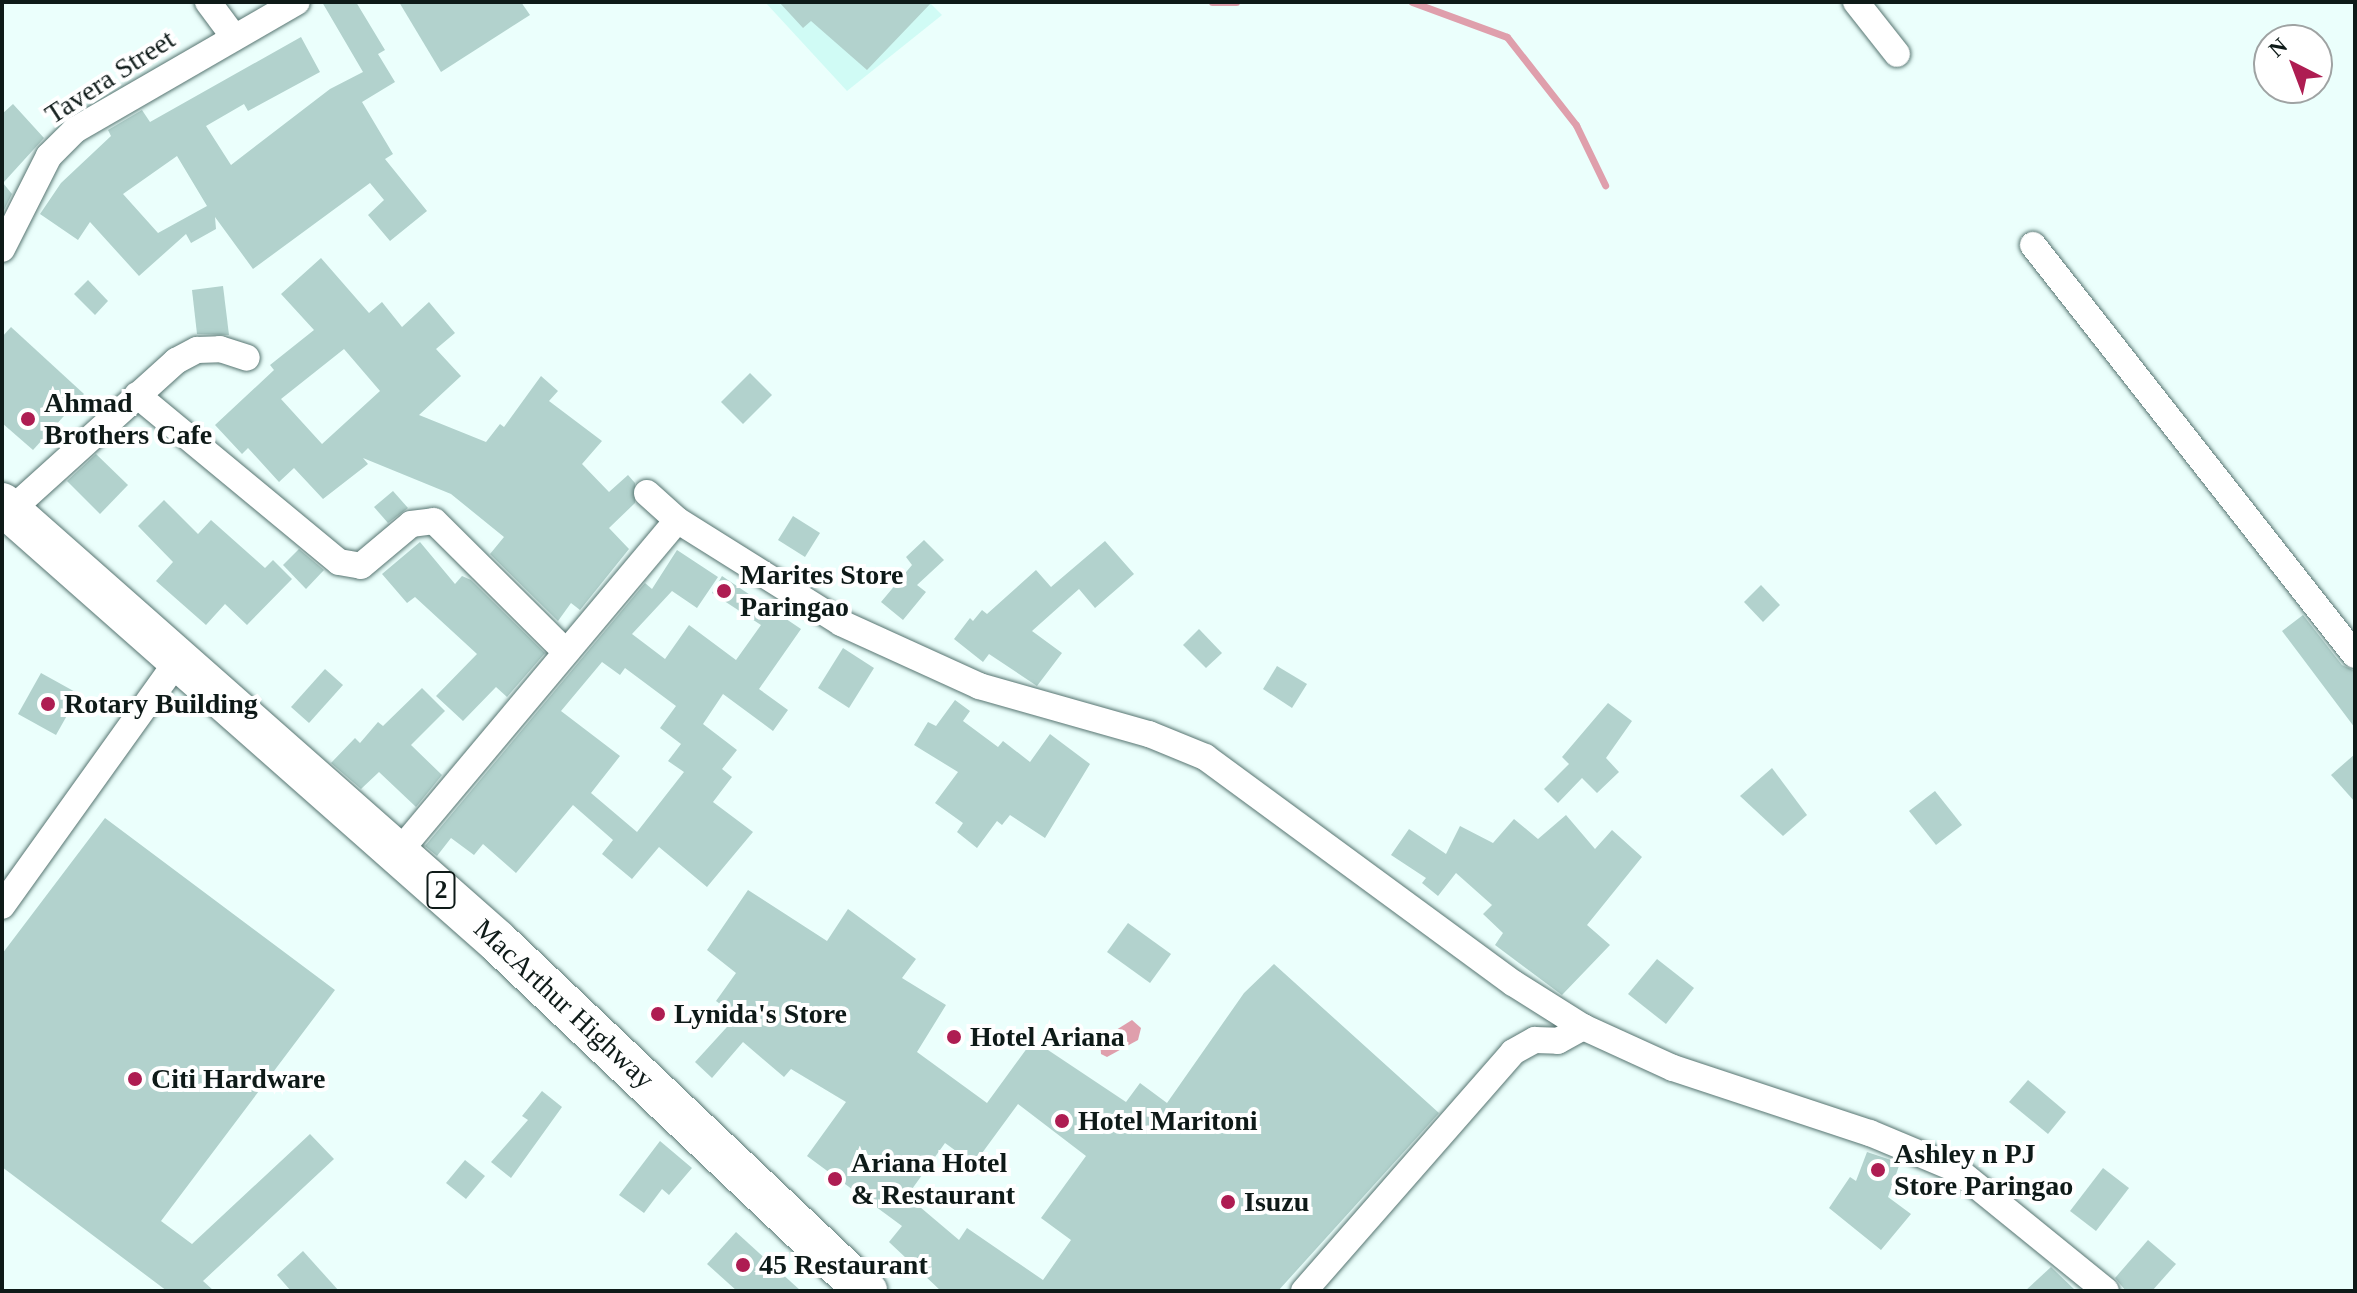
<!DOCTYPE html>
<style>
body{margin:0}
#map{position:relative;width:2357px;height:1293px;overflow:hidden;background:#ebfffc;font-family:"Times New Roman",serif}
div>[style]{position:absolute}
[style*='--x']{left:calc(var(--x)*1px);top:calc(var(--y)*1px);width:calc(var(--w)*1px);rotate:calc(var(--a)*1deg)}
.built>*{inset:0;background:#d0fbf5}
.water>*{inset:0;background:#df9fac}
.stream>*{height:7px;margin:-3.5px;padding:0 3.5px;transform-origin:3.5px;border-radius:3.5px;background:#df9fac}
.building>*{inset:0;background:#b2d2cd}
.roads{filter:drop-shadow(0 0 2px #577571) drop-shadow(0 0 2px #577571)}
.minor>*{height:26px;margin:-13px;padding:0 13px;transform-origin:13px;border-radius:13px;background:#fff}
.trunk>*{height:42px;margin:-21px;padding:0 21px;transform-origin:21px;border-radius:21px;background:#fff}
.dots>*{width:22px;height:22px;translate:-50% -50%;box-sizing:border-box;border:4px solid #fff;border-radius:50%}
span{translate:-50% -50%;white-space:nowrap;text-align:center;line-height:1.15;-webkit-text-stroke:8px #fff;paint-order:stroke}
.shield-label span{padding:2px 6px;background:#fff;border:2px solid;border-radius:6px;-webkit-text-stroke-width:0}
.shield-label{font-size:26px;color:#0e1a18;font-weight:700}
.street-label{font-size:28px;color:#0e1a18}
.poi-label{font-size:28px;color:#0e1a18;font-weight:700}
.left{translate:0 -50%;text-align:left}
.frame{position:absolute;inset:0;border:4px solid #0e1a18;pointer-events:none}
.north{position:absolute;left:2253px;top:24px;width:80px;height:80px;box-sizing:border-box;background:#fff;border:2px solid #9fa3a3;border-radius:50%;rotate:318deg;font-size:22px;font-weight:700;line-height:32px;text-align:center;color:#0e1a18}
.north::after{content:'';display:block;margin:auto;width:28px;height:36px;background:#ae1d52;clip-path:polygon(50% 0,100% 100%,50% 72%,0 100%)}
</style>
<div id="map">
<div class="built">
<i style="clip-path:polygon(765px 2px,929px 2px,942px 15px,847px 91px)"></i>
</div>
<div class="water">
<i style="clip-path:polygon(1132px 1020px,1141px 1028px,1138px 1040px,1107px 1057px,1101px 1054px,1100px 1040px)"></i>
</div>
<div class="stream">
<i style="--x:1212;--y:2;--w:24;--a:0"></i>
<i style="--x:1412;--y:2;--w:101;--a:20.2"></i>
<i style="--x:1507;--y:37;--w:112;--a:51.9"></i>
<i style="--x:1576;--y:125;--w:67;--a:64.2"></i>
</div>
<div class="building">
<i style="clip-path:polygon(evenodd,322px 2px,356px 2px,385px 50px,378px 54px,395px 82px,362px 102px,393px 154px,385px 159px,427px 211px,390px 241px,368px 215px,384px 200px,370px 183px,253px 269px,215px 217px,216px 229px,191px 243px,186px 234px,139px 276px,90px 222px,78px 240px,40px 214px,61px 183px,111px 136px,108px 130px,142px 110px,150px 122px,301px 37px,320px 72px,248px 111px,244px 104px,206px 126px,231px 165px,330px 89px,363px 72px,322px 2px,177px 156px,207px 206px,158px 233px,123px 194px,177px 156px)"></i>
<i style="clip-path:polygon(399px 2px,521px 2px,530px 15px,441px 72px)"></i>
<i style="clip-path:polygon(779px 2px,932px 2px,867px 70px,811px 21px,803px 28px)"></i>
<i style="clip-path:polygon(13px 104px,44px 138px,3px 183px,12px 194px,2px 214px,2px 114px)"></i>
<i style="clip-path:polygon(evenodd,321px 258px,369px 313px,382px 302px,402px 327px,429px 302px,455px 333px,436px 349px,461px 376px,419px 415px,486px 442px,500px 424px,504px 427px,541px 376px,558px 391px,549px 401px,602px 441px,582px 464px,609px 492px,628px 475px,635px 483px,635px 503px,609px 528px,629px 549px,580px 610px,571px 603px,558px 621px,490px 554px,504px 537px,451px 494px,363px 458px,368px 464px,323px 499px,294px 468px,279px 482px,248px 448px,242px 454px,215px 425px,274px 370px,270px 365px,314px 330px,281px 294px,321px 258px,344px 349px,380px 391px,322px 444px,281px 399px,344px 349px)"></i>
<i style="clip-path:polygon(88px 280px,108px 301px,95px 315px,74px 294px)"></i>
<i style="clip-path:polygon(223px 286px,229px 335px,197px 334px,192px 290px)"></i>
<i style="clip-path:polygon(11px 327px,84px 394px,33px 450px,2px 423px,2px 337px)"></i>
<i style="clip-path:polygon(750px 373px,772px 395px,743px 424px,721px 402px)"></i>
<i style="clip-path:polygon(96px 454px,128px 485px,100px 514px,67px 481px)"></i>
<i style="clip-path:polygon(393px 491px,408px 508px,388px 523px,374px 507px)"></i>
<i style="clip-path:polygon(164px 500px,198px 534px,211px 520px,265px 568px,273px 560px,292px 579px,247px 625px,225px 604px,206px 625px,156px 581px,173px 562px,138px 526px)"></i>
<i style="clip-path:polygon(793px 516px,820px 533px,805px 557px,778px 540px)"></i>
<i style="clip-path:polygon(924px 540px,944px 560px,917px 585px,926px 592px,903px 620px,881px 602px,912px 565px,906px 557px)"></i>
<i style="clip-path:polygon(1105px 541px,1134px 574px,1095px 608px,1079px 589px,1032px 631px,1062px 653px,1037px 686px,989px 654px,983px 662px,954px 639px,970px 618px,973px 621px,982px 610px,987px 614px,1036px 570px,1051px 587px)"></i>
<i style="clip-path:polygon(420px 542px,455px 584px,462px 576px,471px 580px,545px 653px,507px 697px,496px 687px,463px 721px,436px 696px,477px 654px,415px 597px,407px 603px,382px 574px)"></i>
<i style="clip-path:polygon(299px 549px,324px 570px,306px 589px,283px 565px)"></i>
<i style="clip-path:polygon(evenodd,677px 550px,718px 577px,697px 608px,672px 591px,632px 634px,665px 659px,689px 625px,736px 660px,761px 625px,712px 593px,722px 576px,801px 629px,759px 689px,788px 710px,773px 731px,723px 694px,703px 724px,737px 750px,722px 769px,732px 777px,713px 802px,753px 832px,707px 887px,659px 847px,632px 879px,602px 854px,613px 840px,573px 805px,516px 873px,483px 844px,474px 855px,451px 838px,437px 856px,425px 846px,645px 583px,652px 589px,677px 550px,602px 662px,620px 675px,625px 668px,676px 706px,660px 728px,681px 744px,668px 761px,684px 772px,637px 832px,591px 793px,620px 756px,561px 711px,602px 662px)"></i>
<i style="clip-path:polygon(1761px 585px,1780px 605px,1763px 622px,1744px 602px)"></i>
<i style="clip-path:polygon(2303px 615px,2342px 665px,2355px 671px,2355px 728px,2282px 631px)"></i>
<i style="clip-path:polygon(1199px 629px,1222px 653px,1206px 668px,1183px 645px)"></i>
<i style="clip-path:polygon(843px 648px,874px 668px,849px 708px,818px 688px)"></i>
<i style="clip-path:polygon(1277px 666px,1307px 684px,1292px 708px,1263px 689px)"></i>
<i style="clip-path:polygon(325px 669px,343px 685px,309px 723px,291px 707px)"></i>
<i style="clip-path:polygon(41px 673px,79px 694px,56px 735px,18px 714px)"></i>
<i style="clip-path:polygon(422px 688px,445px 711px,411px 745px,442px 775px,416px 807px,379px 772px,361px 789px,331px 763px,355px 738px,360px 743px,378px 722px,383px 726px)"></i>
<i style="clip-path:polygon(955px 700px,970px 711px,963px 721px,998px 747px,1003px 741px,1030px 762px,1050px 734px,1090px 764px,1045px 838px,1010px 815px,1002px 825px,997px 821px,977px 848px,957px 832px,963px 823px,935px 803px,958px 772px,914px 745px,928px 722px,936px 726px)"></i>
<i style="clip-path:polygon(1608px 703px,1632px 721px,1606px 758px,1619px 772px,1597px 793px,1582px 778px,1558px 803px,1544px 789px,1569px 764px,1562px 757px)"></i>
<i style="clip-path:polygon(2355px 754px,2355px 802px,2331px 775px)"></i>
<i style="clip-path:polygon(1772px 768px,1807px 815px,1783px 836px,1740px 796px)"></i>
<i style="clip-path:polygon(1935px 791px,1962px 825px,1936px 845px,1909px 811px)"></i>
<i style="clip-path:polygon(1566px 815px,1595px 849px,1612px 830px,1642px 857px,1587px 925px,1610px 945px,1562px 995px,1495px 945px,1503px 933px,1483px 914px,1492px 905px,1456px 873px,1438px 896px,1422px 883px,1426px 878px,1391px 855px,1409px 829px,1446px 854px,1460px 826px,1493px 843px,1514px 819px,1538px 839px)"></i>
<i style="clip-path:polygon(105px 818px,335px 990px,161px 1221px,192px 1244px,310px 1134px,334px 1159px,203px 1281px,214px 1291px,167px 1291px,2px 1167px,2px 954px)"></i>
<i style="clip-path:polygon(evenodd,748px 890px,827px 941px,848px 909px,916px 959px,902px 978px,946px 1005px,917px 1052px,987px 1103px,1033px 1040px,1126px 1102px,1140px 1083px,1167px 1103px,1244px 993px,1274px 964px,1439px 1113px,1278px 1291px,941px 1291px,889px 1242px,902px 1226px,807px 1156px,846px 1102px,791px 1069px,784px 1077px,743px 1042px,712px 1078px,695px 1062px,737px 1016px,716px 1001px,736px 973px,707px 950px,748px 890px,1018px 1104px,1086px 1156px,1041px 1218px,1071px 1240px,1043px 1280px,967px 1228px,959px 1240px,907px 1196px,945px 1143px,974px 1164px,1018px 1104px)"></i>
<i style="clip-path:polygon(1128px 923px,1171px 954px,1150px 983px,1107px 952px)"></i>
<i style="clip-path:polygon(1657px 959px,1694px 988px,1666px 1024px,1628px 994px)"></i>
<i style="clip-path:polygon(2028px 1080px,2066px 1112px,2048px 1134px,2009px 1102px)"></i>
<i style="clip-path:polygon(542px 1091px,562px 1107px,511px 1178px,491px 1162px,528px 1120px,522px 1116px)"></i>
<i style="clip-path:polygon(660px 1141px,692px 1168px,669px 1195px,662px 1189px,644px 1213px,619px 1195px)"></i>
<i style="clip-path:polygon(1867px 1152px,1900px 1163px,1888px 1197px,1911px 1214px,1881px 1250px,1829px 1208px,1850px 1177px,1856px 1181px)"></i>
<i style="clip-path:polygon(465px 1160px,485px 1176px,466px 1199px,446px 1183px)"></i>
<i style="clip-path:polygon(2103px 1168px,2129px 1188px,2096px 1231px,2070px 1211px)"></i>
<i style="clip-path:polygon(736px 1232px,801px 1291px,737px 1291px,707px 1264px)"></i>
<i style="clip-path:polygon(2148px 1240px,2176px 1264px,2152px 1291px,2126px 1291px,2115px 1278px)"></i>
<i style="clip-path:polygon(303px 1251px,339px 1291px,291px 1291px,277px 1275px)"></i>
<i style="clip-path:polygon(2051px 1267px,2076px 1291px,2025px 1291px)"></i>
</div>
<div class="roads">
<div class="minor">
<i style="--x:208;--y:2;--w:44;--a:53.4"></i>
<i style="--x:1856;--y:2;--w:66;--a:51.7"></i>
<i style="--x:2033;--y:245;--w:521;--a:51.86"></i>
<i style="--x:2;--y:249;--w:104;--a:-63.2"></i>
<i style="--x:49;--y:156;--w:37;--a:-45"></i>
<i style="--x:75;--y:130;--w:256;--a:-30"></i>
<i style="--x:137;--y:395;--w:262;--a:39.6"></i>
<i style="--x:339;--y:562;--w:22;--a:10"></i>
<i style="--x:361;--y:566;--w:65;--a:-40"></i>
<i style="--x:411;--y:524;--w:23;--a:-7"></i>
<i style="--x:434;--y:521;--w:186;--a:44.8"></i>
<i style="--x:647;--y:493;--w:40;--a:42"></i>
<i style="--x:677;--y:520;--w:194;--a:32.1"></i>
<i style="--x:841;--y:623;--w:152;--a:24.5"></i>
<i style="--x:979;--y:686;--w:177;--a:15.8"></i>
<i style="--x:1149;--y:734;--w:61;--a:22.3"></i>
<i style="--x:1205;--y:757;--w:382;--a:36.3"></i>
<i style="--x:1513;--y:983;--w:83;--a:32.2"></i>
<i style="--x:1583;--y:1027;--w:99;--a:24.5"></i>
<i style="--x:1673;--y:1068;--w:207;--a:18.3"></i>
<i style="--x:1870;--y:1133;--w:93;--a:22.7"></i>
<i style="--x:1956;--y:1169;--w:193;--a:39.1"></i>
<i style="--x:10;--y:511;--w:224;--a:-42.1"></i>
<i style="--x:176;--y:361;--w:24;--a:-28"></i>
<i style="--x:197;--y:350;--w:23;--a:-2"></i>
<i style="--x:220;--y:349;--w:28;--a:18"></i>
<i style="--x:398;--y:853;--w:434;--a:-50"></i>
<i style="--x:2;--y:906;--w:304;--a:-54.4"></i>
<i style="--x:1304;--y:1291;--w:317;--a:-48.8"></i>
<i style="--x:1513;--y:1052;--w:25;--a:-29"></i>
<i style="--x:1535;--y:1040;--w:23;--a:2"></i>
<i style="--x:1558;--y:1041;--w:29;--a:-29"></i>
</div>
<div class="trunk">
<i style="--x:2;--y:504;--w:660;--a:41.44"></i>
<i style="--x:497;--y:941;--w:509;--a:43.49"></i>
</div>
</div>
<div class="dots">
<i style="left:28px;top:419px;background:#ae1d52"></i>
<i style="left:724px;top:591px;background:#ae1d52"></i>
<i style="left:48px;top:704px;background:#ae1d52"></i>
<i style="left:658px;top:1014px;background:#ae1d52"></i>
<i style="left:954px;top:1037px;background:#ae1d52"></i>
<i style="left:135px;top:1079px;background:#ae1d52"></i>
<i style="left:1062px;top:1121px;background:#ae1d52"></i>
<i style="left:1878px;top:1170px;background:#ae1d52"></i>
<i style="left:835px;top:1179px;background:#ae1d52"></i>
<i style="left:1228px;top:1202px;background:#ae1d52"></i>
<i style="left:743px;top:1265px;background:#ae1d52"></i>
</div>
<div class="shield-label">
<span style="left:441px;top:890px">2</span>
</div>
<div class="street-label">
<span style="left:110px;top:77px;rotate:-33deg">Tavera Street</span>
<span style="left:564px;top:1004px;rotate:43deg">MacArthur Highway</span>
</div>
<div class="poi-label">
<span class="left" style="left:44px;top:419px">Ahmad<br>Brothers Cafe</span>
<span class="left" style="left:740px;top:591px">Marites Store<br>Paringao</span>
<span class="left" style="left:64px;top:704px">Rotary Building</span>
<span class="left" style="left:674px;top:1014px">Lynida's Store</span>
<span class="left" style="left:970px;top:1037px">Hotel Ariana</span>
<span class="left" style="left:151px;top:1079px">Citi Hardware</span>
<span class="left" style="left:1078px;top:1121px">Hotel Maritoni</span>
<span class="left" style="left:1894px;top:1170px">Ashley n PJ<br>Store Paringao</span>
<span class="left" style="left:851px;top:1179px">Ariana Hotel<br>&amp; Restaurant</span>
<span class="left" style="left:1244px;top:1202px">Isuzu</span>
<span class="left" style="left:759px;top:1265px">45 Restaurant</span>
</div>
<div class="frame"></div>
<div class="north">N</div>
</div>
